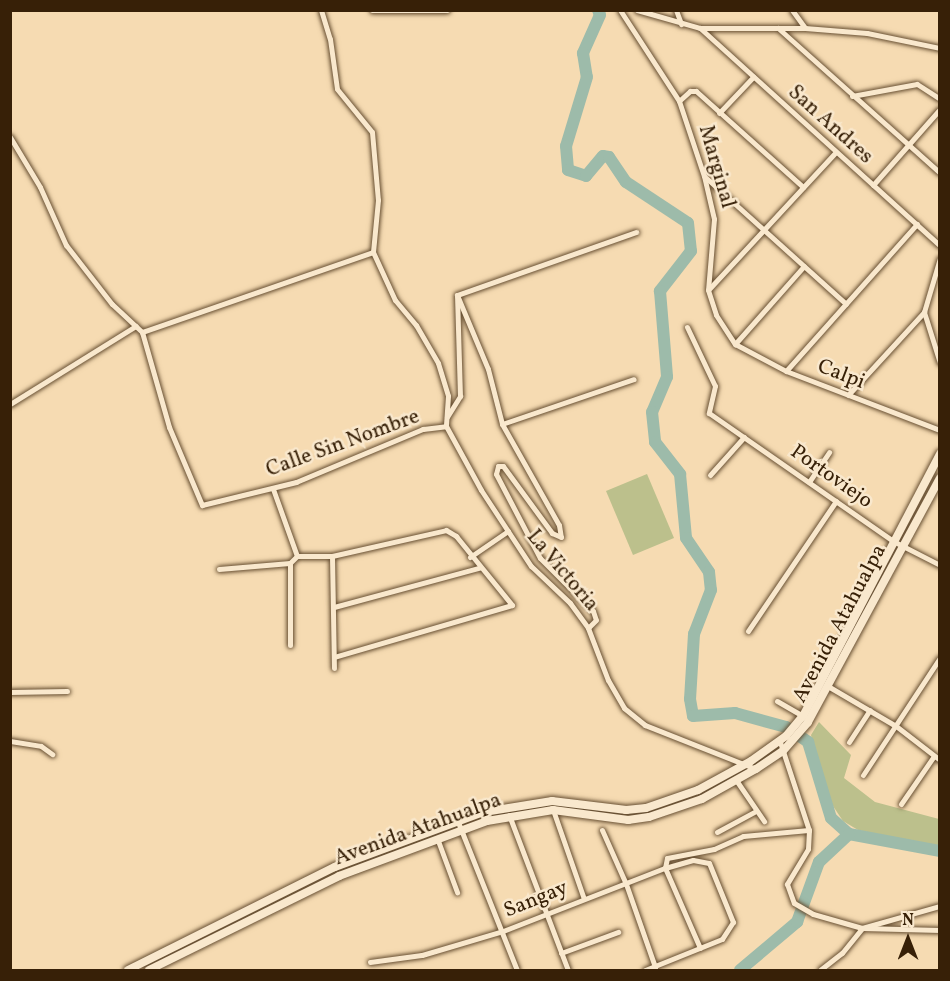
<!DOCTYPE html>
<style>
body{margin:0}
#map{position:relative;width:950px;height:981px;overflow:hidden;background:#f6dbb2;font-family:Vollkorn,serif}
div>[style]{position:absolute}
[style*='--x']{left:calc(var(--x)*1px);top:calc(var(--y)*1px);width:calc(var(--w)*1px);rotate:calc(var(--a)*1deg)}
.green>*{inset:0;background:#bcc08c}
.river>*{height:12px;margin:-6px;padding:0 6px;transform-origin:6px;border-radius:6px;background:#9dbbaa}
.roads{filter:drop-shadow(0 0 2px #674f32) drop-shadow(0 0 2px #674f32)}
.minor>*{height:5px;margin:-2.5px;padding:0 2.5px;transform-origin:2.5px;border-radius:2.5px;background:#f9e8cd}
.secondary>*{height:8px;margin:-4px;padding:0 4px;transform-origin:4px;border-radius:4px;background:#f9e8cd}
span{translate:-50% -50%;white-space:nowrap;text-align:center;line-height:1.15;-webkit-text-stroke:5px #f9e8cd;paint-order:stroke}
.street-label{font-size:21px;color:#372007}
.frame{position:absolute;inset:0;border:12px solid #372007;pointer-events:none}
.north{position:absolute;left:878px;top:909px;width:60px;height:60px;-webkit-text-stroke:4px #f9e8cd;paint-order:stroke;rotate:0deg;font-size:16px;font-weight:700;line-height:24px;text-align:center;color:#372007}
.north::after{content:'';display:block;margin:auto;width:21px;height:27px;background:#372007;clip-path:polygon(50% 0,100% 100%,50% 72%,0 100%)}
</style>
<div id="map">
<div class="green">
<i style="clip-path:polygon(647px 474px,674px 538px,633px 555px,606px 491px)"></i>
<i style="clip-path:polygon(819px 722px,851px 755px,844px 778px,875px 802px,939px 819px,939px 847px,858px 830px,843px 821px,829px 800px,818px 768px,811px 735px)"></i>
</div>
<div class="river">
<i style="--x:598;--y:10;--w:5;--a:68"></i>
<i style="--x:600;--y:15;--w:42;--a:114.1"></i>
<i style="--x:583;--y:53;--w:24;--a:81"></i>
<i style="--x:587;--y:77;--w:72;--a:106.9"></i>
<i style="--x:566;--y:146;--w:24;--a:85"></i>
<i style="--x:568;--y:170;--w:19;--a:18"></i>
<i style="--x:586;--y:176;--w:26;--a:-50"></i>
<i style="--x:603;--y:156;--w:6;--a:9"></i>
<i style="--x:609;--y:157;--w:30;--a:56"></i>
<i style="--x:626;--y:182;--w:74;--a:33.5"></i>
<i style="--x:688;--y:223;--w:28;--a:84"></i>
<i style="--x:691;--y:251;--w:51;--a:127.8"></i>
<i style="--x:660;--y:291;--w:86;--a:85.3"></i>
<i style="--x:667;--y:377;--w:38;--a:113"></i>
<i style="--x:652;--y:412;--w:30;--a:84"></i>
<i style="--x:655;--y:442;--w:41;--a:52"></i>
<i style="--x:680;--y:474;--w:64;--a:84.6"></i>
<i style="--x:686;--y:538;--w:41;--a:55.9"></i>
<i style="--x:709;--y:572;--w:18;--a:84"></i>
<i style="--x:711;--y:590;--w:47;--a:111.1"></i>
<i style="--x:694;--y:634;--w:65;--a:93.5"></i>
<i style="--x:690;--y:699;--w:17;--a:80"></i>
<i style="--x:693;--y:716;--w:42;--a:-4.1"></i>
<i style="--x:735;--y:713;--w:53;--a:15.4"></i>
<i style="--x:786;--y:727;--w:27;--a:34"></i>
<i style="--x:808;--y:742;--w:79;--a:73.2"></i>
<i style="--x:831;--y:818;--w:24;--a:42"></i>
<i style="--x:849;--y:834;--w:93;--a:10.6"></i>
<i style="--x:740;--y:970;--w:75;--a:-40.1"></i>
<i style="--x:797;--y:922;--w:64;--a:-69.9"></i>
<i style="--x:819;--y:862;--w:41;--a:-43"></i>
</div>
<div class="roads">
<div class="minor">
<i style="--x:321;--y:10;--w:30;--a:73"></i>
<i style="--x:330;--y:39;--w:50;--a:82"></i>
<i style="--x:337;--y:89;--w:55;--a:50.9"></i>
<i style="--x:372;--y:132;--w:68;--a:85"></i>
<i style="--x:378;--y:200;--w:52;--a:95.5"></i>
<i style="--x:373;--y:252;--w:53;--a:65.4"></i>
<i style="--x:395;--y:300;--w:33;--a:50"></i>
<i style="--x:416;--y:325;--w:44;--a:59.9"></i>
<i style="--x:438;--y:363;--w:34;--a:73"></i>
<i style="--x:448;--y:396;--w:30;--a:94"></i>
<i style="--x:372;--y:10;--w:75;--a:0"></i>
<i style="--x:620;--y:10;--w:108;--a:57"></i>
<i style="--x:679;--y:101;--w:79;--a:71.6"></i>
<i style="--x:704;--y:176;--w:44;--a:76.9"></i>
<i style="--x:714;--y:219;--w:71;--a:94.8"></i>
<i style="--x:708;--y:290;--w:26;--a:72"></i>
<i style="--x:716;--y:315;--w:35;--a:57"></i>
<i style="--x:735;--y:344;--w:58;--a:27.9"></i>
<i style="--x:786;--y:371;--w:165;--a:21"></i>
<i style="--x:637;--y:10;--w:66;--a:15.9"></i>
<i style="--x:700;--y:28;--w:105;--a:0"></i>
<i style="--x:805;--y:28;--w:62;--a:4.6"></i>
<i style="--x:867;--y:33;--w:75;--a:11.6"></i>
<i style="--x:676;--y:10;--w:15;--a:70"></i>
<i style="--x:792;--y:10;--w:22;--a:54"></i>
<i style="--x:700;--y:28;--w:324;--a:42.2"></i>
<i style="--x:778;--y:28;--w:217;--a:41.8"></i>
<i style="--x:852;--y:96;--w:66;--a:-10.5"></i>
<i style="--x:917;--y:84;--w:27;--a:33"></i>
<i style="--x:679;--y:101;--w:15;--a:-42"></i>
<i style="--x:690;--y:91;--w:6;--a:0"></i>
<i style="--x:696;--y:91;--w:144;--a:41.9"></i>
<i style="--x:719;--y:113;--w:50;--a:-46.6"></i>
<i style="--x:10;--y:137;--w:58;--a:59"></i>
<i style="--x:40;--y:187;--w:64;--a:65.9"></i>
<i style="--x:66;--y:245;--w:75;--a:52.1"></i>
<i style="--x:112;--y:304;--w:41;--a:43"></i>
<i style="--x:142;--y:332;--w:99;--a:74.1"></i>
<i style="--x:169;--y:427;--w:85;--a:67.1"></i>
<i style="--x:202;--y:505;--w:97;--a:-13.7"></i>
<i style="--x:296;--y:482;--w:138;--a:-22.7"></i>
<i style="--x:423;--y:429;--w:23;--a:-7"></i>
<i style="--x:704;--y:176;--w:191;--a:42"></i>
<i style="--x:873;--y:185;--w:101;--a:-48.6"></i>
<i style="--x:709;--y:289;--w:185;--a:-47.2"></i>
<i style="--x:457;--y:295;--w:80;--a:67.3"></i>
<i style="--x:488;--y:369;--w:57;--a:75.7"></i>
<i style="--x:502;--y:424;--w:116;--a:60.6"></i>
<i style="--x:559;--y:525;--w:12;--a:81"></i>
<i style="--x:561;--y:537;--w:10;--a:-156"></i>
<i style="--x:552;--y:533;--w:83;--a:-126.2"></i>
<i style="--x:503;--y:466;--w:5;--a:180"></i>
<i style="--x:498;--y:466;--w:8;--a:104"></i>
<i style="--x:496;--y:474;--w:95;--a:62.4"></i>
<i style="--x:540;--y:558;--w:75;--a:45"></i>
<i style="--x:593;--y:611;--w:9;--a:72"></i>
<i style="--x:596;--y:620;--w:11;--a:135"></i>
<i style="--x:924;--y:312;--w:53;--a:72.6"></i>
<i style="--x:687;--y:327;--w:65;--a:64.6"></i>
<i style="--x:715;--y:386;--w:28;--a:103"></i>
<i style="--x:709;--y:413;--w:224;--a:34.8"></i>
<i style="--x:893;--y:541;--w:53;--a:27.1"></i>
<i style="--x:142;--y:332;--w:244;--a:-19.1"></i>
<i style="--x:735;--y:344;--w:104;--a:-48.5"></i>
<i style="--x:786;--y:371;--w:197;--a:-48.3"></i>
<i style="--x:848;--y:395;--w:113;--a:-47.5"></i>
<i style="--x:924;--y:312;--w:56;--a:-73.5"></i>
<i style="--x:10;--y:404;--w:148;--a:-31.8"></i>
<i style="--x:447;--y:417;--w:25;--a:-58"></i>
<i style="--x:460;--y:396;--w:101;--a:-91.7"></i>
<i style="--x:457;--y:295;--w:190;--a:-19.4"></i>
<i style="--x:502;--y:424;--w:139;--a:-18.8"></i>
<i style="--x:446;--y:426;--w:73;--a:61.3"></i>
<i style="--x:481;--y:490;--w:91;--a:56.7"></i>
<i style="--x:531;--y:566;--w:54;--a:43.5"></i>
<i style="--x:570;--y:603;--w:31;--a:54"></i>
<i style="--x:588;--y:628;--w:56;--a:69"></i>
<i style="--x:608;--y:680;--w:32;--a:60"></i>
<i style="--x:624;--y:708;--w:27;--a:39"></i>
<i style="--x:645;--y:725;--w:119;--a:21.6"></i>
<i style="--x:710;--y:475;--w:51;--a:-48.2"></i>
<i style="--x:809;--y:482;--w:36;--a:-56"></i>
<i style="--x:273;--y:489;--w:71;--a:70.3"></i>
<i style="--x:297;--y:556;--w:10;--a:135"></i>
<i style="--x:290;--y:563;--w:82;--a:90"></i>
<i style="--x:297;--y:556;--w:35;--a:0"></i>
<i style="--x:332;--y:556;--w:117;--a:-12.8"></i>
<i style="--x:446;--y:530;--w:12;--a:31"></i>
<i style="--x:456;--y:536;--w:89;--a:50.9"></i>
<i style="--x:512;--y:605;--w:185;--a:163.7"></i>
<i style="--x:332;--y:556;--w:112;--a:89"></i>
<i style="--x:470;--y:557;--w:46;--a:-34.4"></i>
<i style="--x:219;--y:569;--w:71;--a:-4.8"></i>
<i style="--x:334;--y:607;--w:150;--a:-15.1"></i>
<i style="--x:748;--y:631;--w:157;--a:-55.9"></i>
<i style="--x:826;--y:685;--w:81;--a:30.4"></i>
<i style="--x:896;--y:726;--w:56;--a:37.7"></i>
<i style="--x:10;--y:692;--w:57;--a:-1"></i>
<i style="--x:777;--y:701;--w:30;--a:30"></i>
<i style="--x:10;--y:741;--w:31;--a:9"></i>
<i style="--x:41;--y:746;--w:14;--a:36"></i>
<i style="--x:780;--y:742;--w:93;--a:71.8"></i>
<i style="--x:809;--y:830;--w:19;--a:93"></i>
<i style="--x:808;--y:849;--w:41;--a:121"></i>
<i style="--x:787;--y:884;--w:20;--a:70"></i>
<i style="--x:794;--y:903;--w:22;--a:30"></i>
<i style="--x:813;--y:914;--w:51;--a:15.9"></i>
<i style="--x:862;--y:928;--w:78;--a:1.5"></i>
<i style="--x:849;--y:742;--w:38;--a:-57"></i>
<i style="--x:863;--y:775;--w:140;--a:-56.7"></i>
<i style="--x:736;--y:780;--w:50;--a:55.7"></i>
<i style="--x:901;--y:804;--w:58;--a:-55.5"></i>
<i style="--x:553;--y:810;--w:94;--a:70.8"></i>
<i style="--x:509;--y:815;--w:166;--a:69.2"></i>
<i style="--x:458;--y:822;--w:159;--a:68.3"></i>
<i style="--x:602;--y:830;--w:59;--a:66"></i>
<i style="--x:626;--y:884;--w:88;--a:70.7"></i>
<i style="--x:717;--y:832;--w:44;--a:-28.3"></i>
<i style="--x:437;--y:838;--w:58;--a:69.7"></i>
<i style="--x:700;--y:948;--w:87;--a:-113.6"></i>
<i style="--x:665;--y:868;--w:10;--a:-79"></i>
<i style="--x:667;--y:858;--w:48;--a:-10.8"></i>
<i style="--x:714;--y:849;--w:32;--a:-24"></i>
<i style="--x:743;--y:836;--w:66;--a:-5.2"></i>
<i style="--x:561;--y:953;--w:61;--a:-20.2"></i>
<i style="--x:370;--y:962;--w:52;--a:-7.7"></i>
<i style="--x:422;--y:955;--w:84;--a:-16.5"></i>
<i style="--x:503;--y:931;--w:174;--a:-21.3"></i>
<i style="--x:665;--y:868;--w:29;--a:-16"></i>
<i style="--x:693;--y:860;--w:16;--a:11"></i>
<i style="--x:709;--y:863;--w:64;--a:67.9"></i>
<i style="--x:733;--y:922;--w:20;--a:123"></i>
<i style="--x:722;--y:939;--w:83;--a:158.1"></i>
<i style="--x:820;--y:970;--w:28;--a:-38"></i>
<i style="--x:842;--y:953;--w:32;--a:-51"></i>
<i style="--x:862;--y:928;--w:81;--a:-15.8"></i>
</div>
<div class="secondary">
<i style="--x:128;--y:970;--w:231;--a:-26.5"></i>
<i style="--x:335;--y:867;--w:159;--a:-20.3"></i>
<i style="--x:484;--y:812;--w:69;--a:-9.2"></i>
<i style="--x:552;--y:801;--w:75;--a:6.9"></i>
<i style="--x:626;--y:810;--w:20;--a:-6"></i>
<i style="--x:646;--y:808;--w:55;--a:-19.1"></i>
<i style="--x:698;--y:790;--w:60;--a:-28.7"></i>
<i style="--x:751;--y:761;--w:43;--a:-35.5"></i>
<i style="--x:786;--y:736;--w:26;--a:-50"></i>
<i style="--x:803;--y:716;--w:296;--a:-62.4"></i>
<i style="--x:149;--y:970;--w:212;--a:-26.3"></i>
<i style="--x:339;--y:876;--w:158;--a:-20.4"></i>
<i style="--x:487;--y:821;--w:67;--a:-9.5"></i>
<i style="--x:553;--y:810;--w:76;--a:7.6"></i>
<i style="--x:628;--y:820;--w:21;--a:-8"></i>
<i style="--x:649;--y:817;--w:56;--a:-18.8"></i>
<i style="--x:702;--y:799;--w:62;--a:-29.1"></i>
<i style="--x:756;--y:769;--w:32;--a:-34"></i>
<i style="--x:783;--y:751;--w:38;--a:-49"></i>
<i style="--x:808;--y:722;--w:277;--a:-61.6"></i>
</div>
</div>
<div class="street-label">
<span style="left:830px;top:125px;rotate:42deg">San Andres</span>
<span style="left:716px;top:167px;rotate:74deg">Marginal</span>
<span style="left:841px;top:375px;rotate:21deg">Calpi</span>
<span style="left:343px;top:444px;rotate:-20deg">Calle Sin Nombre</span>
<span style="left:831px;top:477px;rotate:35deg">Portoviejo</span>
<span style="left:562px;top:571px;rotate:50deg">La Victoria</span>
<span style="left:840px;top:624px;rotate:-62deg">Avenida Atahualpa</span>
<span style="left:418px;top:830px;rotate:-20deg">Avenida Atahualpa</span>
<span style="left:536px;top:900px;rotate:-22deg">Sangay</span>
</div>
<div class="frame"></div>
<div class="north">N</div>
</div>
